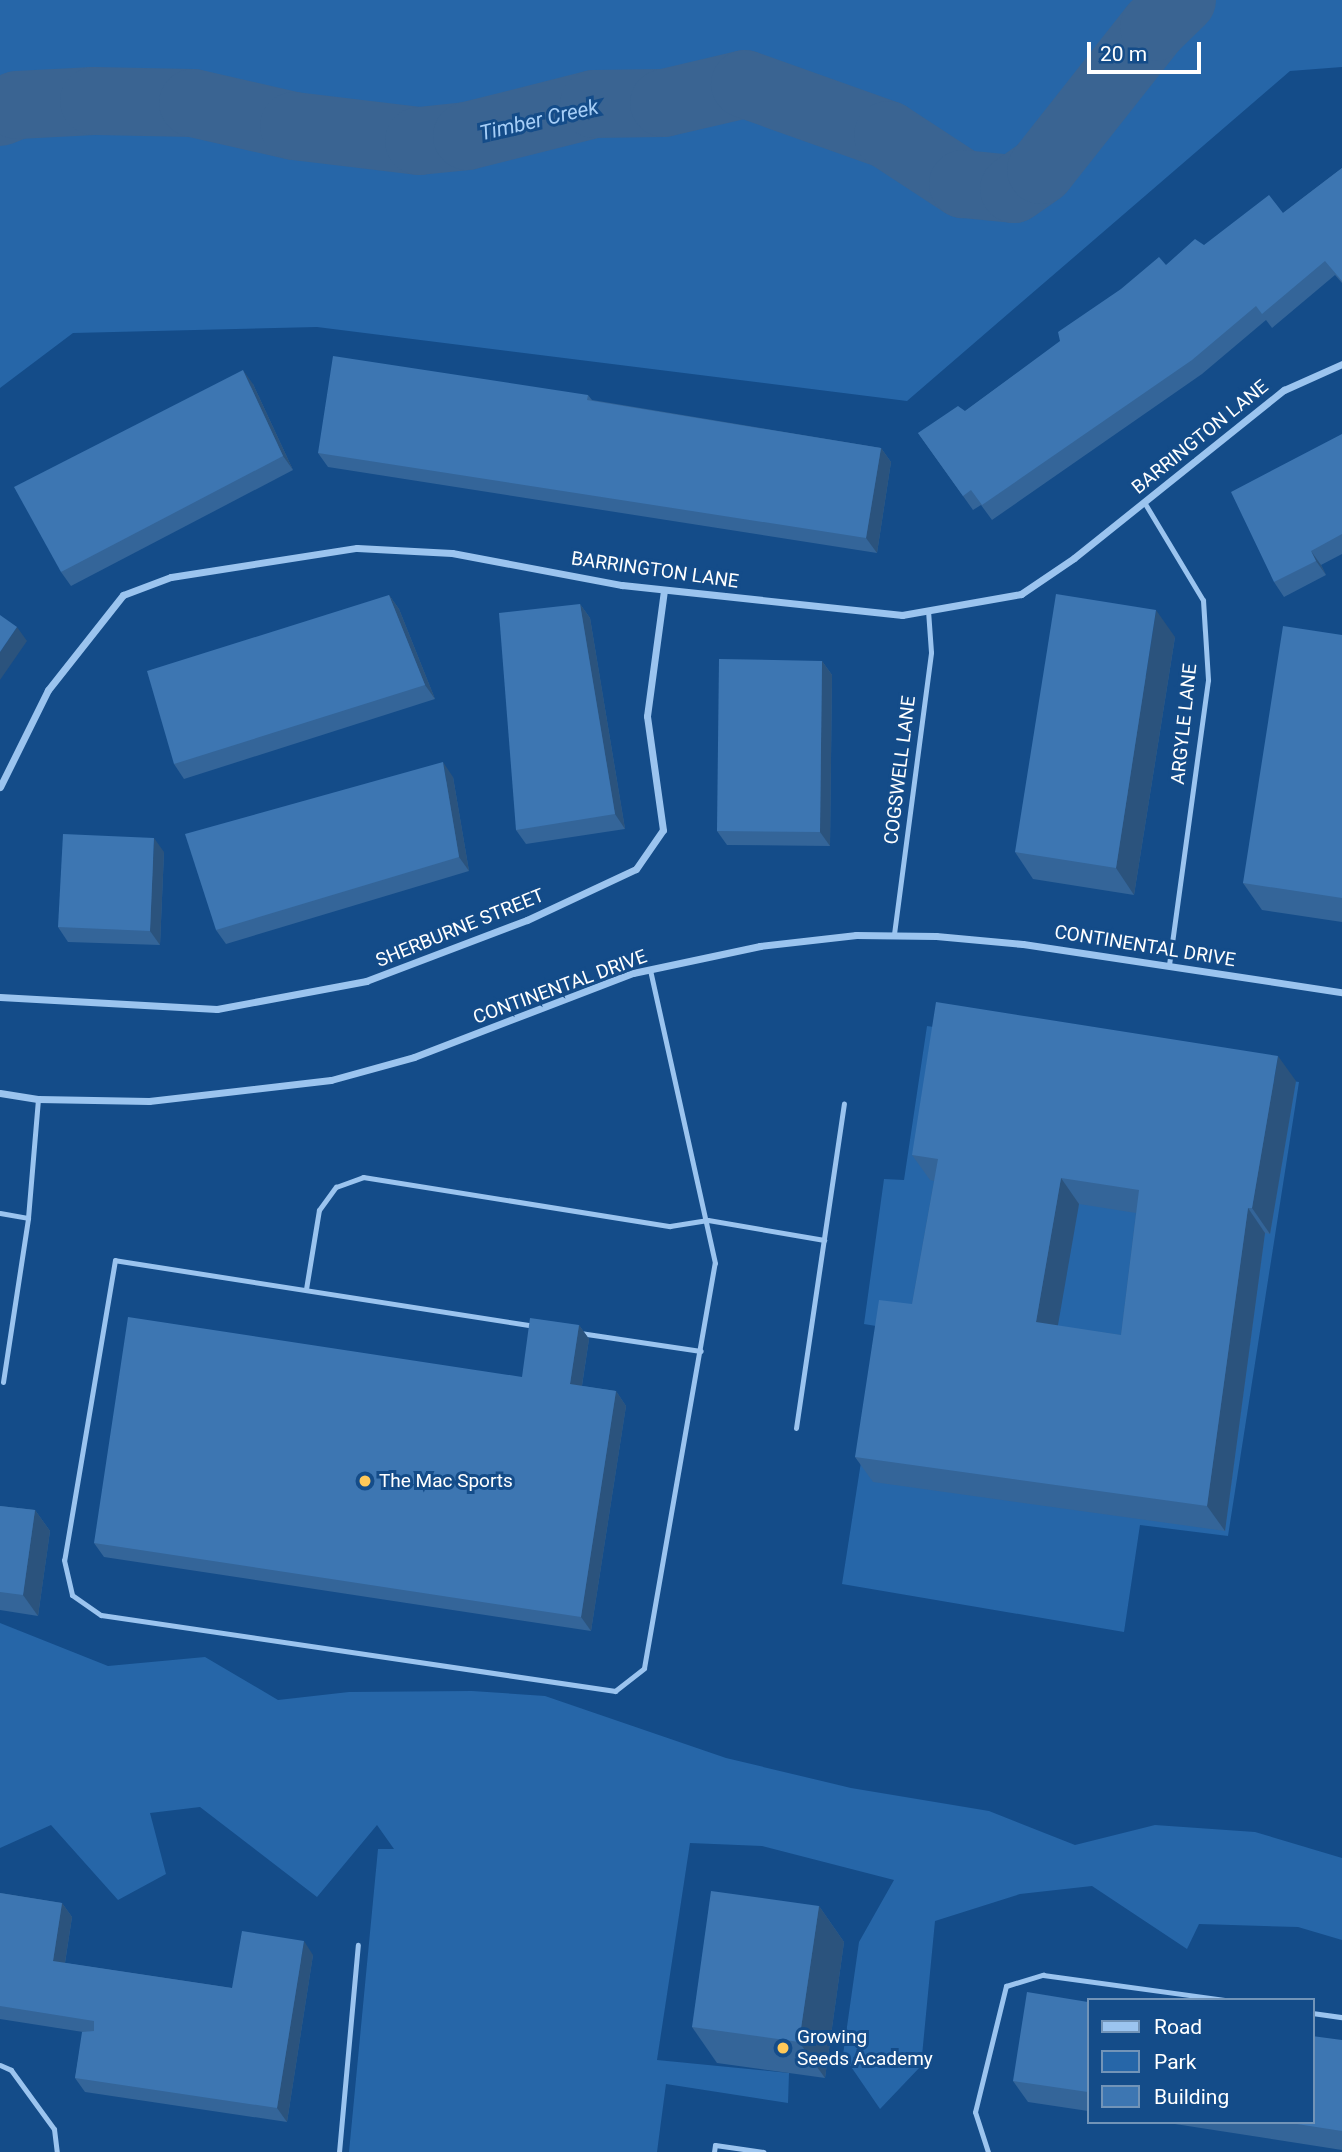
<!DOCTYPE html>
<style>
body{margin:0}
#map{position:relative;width:1342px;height:2152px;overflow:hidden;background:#144c89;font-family:Roboto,sans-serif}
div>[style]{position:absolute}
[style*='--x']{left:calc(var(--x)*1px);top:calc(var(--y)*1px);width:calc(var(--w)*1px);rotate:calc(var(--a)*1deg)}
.green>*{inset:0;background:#2666a8}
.river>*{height:68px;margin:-34px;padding:0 34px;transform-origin:34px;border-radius:34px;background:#3a6492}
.lane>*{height:5px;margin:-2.5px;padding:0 2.5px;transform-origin:2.5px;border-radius:2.5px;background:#9bc4ef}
.street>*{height:7px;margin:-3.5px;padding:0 3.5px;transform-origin:3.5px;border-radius:3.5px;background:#9bc4ef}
.wall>*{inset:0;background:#346599}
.shaded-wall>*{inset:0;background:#2b537d}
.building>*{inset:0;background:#3d76b2}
.dots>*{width:19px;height:19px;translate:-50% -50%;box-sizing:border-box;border:4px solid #144c89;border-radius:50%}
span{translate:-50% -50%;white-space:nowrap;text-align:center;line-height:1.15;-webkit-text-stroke:6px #144c89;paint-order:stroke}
.street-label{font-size:19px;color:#fff}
.poi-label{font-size:19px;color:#fff}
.left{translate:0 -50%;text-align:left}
.water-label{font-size:21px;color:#a6cef7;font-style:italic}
.legend{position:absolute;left:1087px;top:1998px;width:228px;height:126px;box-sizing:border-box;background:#144c89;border:2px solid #7294b8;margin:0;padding:9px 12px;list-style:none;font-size:21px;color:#fff}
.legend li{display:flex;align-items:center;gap:14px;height:35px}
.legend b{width:35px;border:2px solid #7294b8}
.scale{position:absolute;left:1087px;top:42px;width:114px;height:32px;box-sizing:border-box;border:4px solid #fff;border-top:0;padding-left:9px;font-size:21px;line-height:24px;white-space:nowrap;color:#fff;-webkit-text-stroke:5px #144c89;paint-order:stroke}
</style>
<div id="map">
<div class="green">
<i style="clip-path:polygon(0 0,1342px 0,1342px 67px,1290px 71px,907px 401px,317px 327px,73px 333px,0 388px)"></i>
<i style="clip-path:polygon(927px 1026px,1299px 1082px,1228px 1536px,1140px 1525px,1124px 1632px,842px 1584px,882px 1327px,864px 1324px,884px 1179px,904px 1180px)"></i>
<i style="clip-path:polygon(0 1623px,108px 1666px,205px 1657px,278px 1700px,349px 1692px,472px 1691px,545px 1696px,726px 1758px,851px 1788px,989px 1811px,1075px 1845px,1155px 1825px,1255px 1832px,1342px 1858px,1342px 1940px,1298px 1927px,1199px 1924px,1187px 1949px,1092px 1886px,1020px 1894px,935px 1921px,921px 2066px,880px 2109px,843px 2055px,859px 1942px,894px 1880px,762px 1846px,690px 1843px,657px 2060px,789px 2073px,788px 2103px,666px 2084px,657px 2152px,349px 2152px,378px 1849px,394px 1849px,377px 1825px,317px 1897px,200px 1807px,150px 1813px,166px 1874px,118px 1900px,51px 1825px,0 1848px)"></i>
</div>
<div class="river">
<i style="--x:0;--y:112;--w:18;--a:-22"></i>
<i style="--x:17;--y:105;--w:77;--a:-3"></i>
<i style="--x:94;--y:101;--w:99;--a:1.2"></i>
<i style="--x:193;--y:103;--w:104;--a:12.8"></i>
<i style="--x:294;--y:126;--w:126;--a:6.8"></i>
<i style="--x:419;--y:141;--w:48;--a:-5.9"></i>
<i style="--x:467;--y:136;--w:131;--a:-14.1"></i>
<i style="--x:594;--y:104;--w:70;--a:-0.8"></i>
<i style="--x:664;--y:103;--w:83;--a:-13.2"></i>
<i style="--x:745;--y:84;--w:152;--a:19.6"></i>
<i style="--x:888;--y:135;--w:90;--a:33.2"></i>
<i style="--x:963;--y:184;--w:51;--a:5.6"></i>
<i style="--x:1014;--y:189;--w:33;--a:-35"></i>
<i style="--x:1041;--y:170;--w:182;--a:-51.7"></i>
<i style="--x:1154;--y:27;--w:39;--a:-44"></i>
</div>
<div class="lane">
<i style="--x:1144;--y:502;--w:114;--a:59"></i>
<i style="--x:1203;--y:600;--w:80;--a:86.4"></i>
<i style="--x:1208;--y:680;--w:288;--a:97.8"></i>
<i style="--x:894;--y:934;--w:284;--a:-82.5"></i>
<i style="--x:931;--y:652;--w:42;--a:-94.1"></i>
<i style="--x:0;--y:1213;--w:28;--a:10"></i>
<i style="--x:28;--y:1218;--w:119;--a:-85.2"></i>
<i style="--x:306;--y:1289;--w:80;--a:-80.7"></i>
<i style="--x:319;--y:1210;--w:29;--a:-54"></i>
<i style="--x:336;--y:1187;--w:29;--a:-20"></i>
<i style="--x:363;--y:1177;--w:311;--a:9.1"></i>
<i style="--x:670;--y:1226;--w:38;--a:-9"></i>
<i style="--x:708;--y:1220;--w:118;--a:9.8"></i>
<i style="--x:535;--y:1326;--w:425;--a:-171.1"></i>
<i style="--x:115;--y:1260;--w:304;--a:99.6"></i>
<i style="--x:64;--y:1560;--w:36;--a:77"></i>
<i style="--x:72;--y:1595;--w:35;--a:35"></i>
<i style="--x:101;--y:1615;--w:520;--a:8.41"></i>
<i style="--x:615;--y:1691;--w:37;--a:-38"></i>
<i style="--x:644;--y:1668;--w:411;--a:-80.1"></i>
<i style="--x:715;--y:1263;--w:301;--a:-102.5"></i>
<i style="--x:580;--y:1333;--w:122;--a:8.5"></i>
<i style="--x:3;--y:1382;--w:166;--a:-81.3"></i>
<i style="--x:796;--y:1428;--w:328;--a:-81.6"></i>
<i style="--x:1312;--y:2013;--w:30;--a:8"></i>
<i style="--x:0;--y:2065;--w:12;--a:24"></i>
<i style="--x:11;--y:2070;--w:73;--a:53.9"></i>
<i style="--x:54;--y:2129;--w:23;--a:83"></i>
<i style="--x:339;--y:2152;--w:208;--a:-84.8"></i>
<i style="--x:714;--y:2152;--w:7;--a:-82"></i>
<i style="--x:715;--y:2145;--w:49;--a:8.1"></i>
<i style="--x:988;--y:2152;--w:42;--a:-108"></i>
<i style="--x:975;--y:2112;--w:130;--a:-76.2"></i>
<i style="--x:1006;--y:1986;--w:39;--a:-17"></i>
<i style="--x:1043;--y:1975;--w:185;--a:7.8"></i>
</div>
<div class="street">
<i style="--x:0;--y:787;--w:108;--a:-63.7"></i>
<i style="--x:48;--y:690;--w:121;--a:-51.7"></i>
<i style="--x:123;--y:595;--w:51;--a:-20.6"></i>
<i style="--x:171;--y:577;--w:188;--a:-8.9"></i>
<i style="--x:357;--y:548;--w:95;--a:3"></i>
<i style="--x:452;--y:553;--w:173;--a:10.7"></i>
<i style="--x:622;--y:585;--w:282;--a:6.1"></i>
<i style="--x:902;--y:615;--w:121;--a:-10"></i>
<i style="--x:1021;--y:594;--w:64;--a:-34.2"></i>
<i style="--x:1074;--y:558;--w:269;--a:-38.7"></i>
<i style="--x:1284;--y:390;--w:64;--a:-24.1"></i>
<i style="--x:0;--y:997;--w:217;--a:3.2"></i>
<i style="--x:217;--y:1009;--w:152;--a:-10.6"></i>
<i style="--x:366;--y:981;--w:172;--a:-20.8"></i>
<i style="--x:527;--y:920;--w:120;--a:-25.1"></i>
<i style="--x:636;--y:869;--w:47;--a:-55.3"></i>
<i style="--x:663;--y:830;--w:115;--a:-98"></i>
<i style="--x:647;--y:716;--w:127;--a:-82.3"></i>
<i style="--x:0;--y:1093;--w:38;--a:9"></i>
<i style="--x:38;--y:1099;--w:111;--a:1"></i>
<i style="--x:149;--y:1101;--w:183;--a:-6.6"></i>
<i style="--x:331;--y:1080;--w:86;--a:-15.5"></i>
<i style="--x:414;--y:1057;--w:235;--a:-21"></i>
<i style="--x:633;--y:973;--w:130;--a:-12"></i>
<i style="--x:760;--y:946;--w:97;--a:-6.5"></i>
<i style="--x:856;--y:935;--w:80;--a:0.7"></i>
<i style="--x:936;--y:936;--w:87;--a:5.3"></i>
<i style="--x:1023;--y:944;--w:323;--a:8.6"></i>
</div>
<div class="wall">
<i style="clip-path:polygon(1342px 168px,1342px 283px,1335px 275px,1272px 328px,1266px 320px,1202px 374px,992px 520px,981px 505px,973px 510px,918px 433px,965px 411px,1166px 265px,1283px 213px)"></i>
<i style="clip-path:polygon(253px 384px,293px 470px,71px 586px,61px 572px)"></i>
<i style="clip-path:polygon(588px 395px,592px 400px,881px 448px,891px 462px,877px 553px,328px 467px,318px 453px)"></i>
<i style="clip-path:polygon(1342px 434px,1342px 554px,1321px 565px,1326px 575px,1284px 597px,1274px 582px)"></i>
<i style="clip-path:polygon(389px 595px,399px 609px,435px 699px,184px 779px,174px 764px)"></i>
<i style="clip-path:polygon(580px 604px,590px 618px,625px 829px,526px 844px,516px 830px)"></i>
<i style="clip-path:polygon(1342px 635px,1342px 922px,1262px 910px,1243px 883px)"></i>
<i style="clip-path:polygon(1175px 637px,1134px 895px,1033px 879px,1015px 852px)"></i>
<i style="clip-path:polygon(822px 661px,832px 675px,830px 846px,727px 845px,717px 831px)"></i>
<i style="clip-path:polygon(453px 777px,469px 871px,226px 944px,216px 930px)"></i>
<i style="clip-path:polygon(164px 852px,160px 945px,68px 942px,58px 927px)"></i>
<i style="clip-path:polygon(evenodd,1296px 1081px,1270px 1234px,1265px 1233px,1225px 1531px,873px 1482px,855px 1457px,912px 1304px,934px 1181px,930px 1180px,912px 1155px,1296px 1081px,1079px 1204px,1136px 1213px,1121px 1335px,1057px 1326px,1079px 1204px)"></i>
<i style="clip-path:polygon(579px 1325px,589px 1339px,582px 1386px,616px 1391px,626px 1406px,591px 1631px,104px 1557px,94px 1543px,522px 1377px)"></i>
<i style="clip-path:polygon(0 1506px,35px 1510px,50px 1531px,38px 1616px,0 1610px)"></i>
<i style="clip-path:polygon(0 1893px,62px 1903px,72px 1917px,65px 1963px,232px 1988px,313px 1955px,287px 2122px,85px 2092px,75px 2078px,83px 2032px,0 2019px)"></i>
<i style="clip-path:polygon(819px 1906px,844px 1942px,825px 2078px,717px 2063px,692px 2027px)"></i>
<i style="clip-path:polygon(1088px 2002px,1088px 2111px,1028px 2102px,1013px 2081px)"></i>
<i style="clip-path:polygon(1342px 2040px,1342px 2150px,1162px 2122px,1312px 2122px)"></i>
</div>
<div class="shaded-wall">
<i style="clip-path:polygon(243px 370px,253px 384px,293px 470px,283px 456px)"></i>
<i style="clip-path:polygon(881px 448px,891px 462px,877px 553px,866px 538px)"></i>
<i style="clip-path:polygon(1311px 551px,1321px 565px,1326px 575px,1316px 561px)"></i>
<i style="clip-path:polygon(389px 595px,399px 609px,435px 699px,425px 685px)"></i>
<i style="clip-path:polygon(580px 604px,590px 618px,625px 829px,615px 814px)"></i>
<i style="clip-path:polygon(1156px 610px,1175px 637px,1134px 895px,1116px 868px)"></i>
<i style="clip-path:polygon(17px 627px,27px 641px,0 680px,0 652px)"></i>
<i style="clip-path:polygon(822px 661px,832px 675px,830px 846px,820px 832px)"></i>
<i style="clip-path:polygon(443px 762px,453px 777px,469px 871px,459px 857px)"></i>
<i style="clip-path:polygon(154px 838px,164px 852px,160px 945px,150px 931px)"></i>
<i style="clip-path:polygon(1278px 1056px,1296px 1081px,1270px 1234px,1252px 1208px)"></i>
<i style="clip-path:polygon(1061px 1178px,1079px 1204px,1054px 1348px,1036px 1322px)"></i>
<i style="clip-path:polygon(1248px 1208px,1265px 1233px,1225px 1531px,1207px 1506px)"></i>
<i style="clip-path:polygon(579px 1325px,589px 1339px,580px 1398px,570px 1384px)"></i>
<i style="clip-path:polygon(616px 1391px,626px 1406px,591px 1631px,581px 1617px)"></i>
<i style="clip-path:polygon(35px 1510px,50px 1531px,38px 1616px,23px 1595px)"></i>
<i style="clip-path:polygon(62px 1903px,72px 1917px,63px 1975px,53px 1961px)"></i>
<i style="clip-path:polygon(819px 1906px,844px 1942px,825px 2078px,799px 2042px)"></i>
<i style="clip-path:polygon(304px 1941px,313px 1955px,287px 2122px,277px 2108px)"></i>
</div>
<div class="building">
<i style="clip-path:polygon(1342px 168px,1342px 281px,1325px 261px,1262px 314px,1256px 306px,1192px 360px,982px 505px,971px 490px,963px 496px,918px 433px,958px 406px,965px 411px,1060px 341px,1058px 332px,1121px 289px,1159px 257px,1166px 265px,1195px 239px,1204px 245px,1269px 195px,1283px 213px)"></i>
<i style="clip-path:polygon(333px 356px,588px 395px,587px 400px,881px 448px,866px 538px,318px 453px)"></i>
<i style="clip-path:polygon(243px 370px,283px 456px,61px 572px,14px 487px)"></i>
<i style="clip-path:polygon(1342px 434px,1342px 534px,1311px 551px,1316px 561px,1274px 582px,1231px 492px)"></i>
<i style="clip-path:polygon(1056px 594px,1156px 610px,1116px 868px,1015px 852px)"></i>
<i style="clip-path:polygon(389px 595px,425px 685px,174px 764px,147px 671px)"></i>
<i style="clip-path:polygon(580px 604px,615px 814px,516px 830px,499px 613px)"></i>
<i style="clip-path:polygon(0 615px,17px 627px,0 652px)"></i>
<i style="clip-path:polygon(1283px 626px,1342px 635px,1342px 898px,1243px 883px)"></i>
<i style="clip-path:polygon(719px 659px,822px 661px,820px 832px,717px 831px)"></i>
<i style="clip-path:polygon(443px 762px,459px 857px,216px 930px,185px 834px)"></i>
<i style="clip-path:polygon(63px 834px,154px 838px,150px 931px,58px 927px)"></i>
<i style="clip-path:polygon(evenodd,936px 1002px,1278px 1056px,1252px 1208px,1248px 1208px,1207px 1506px,855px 1457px,879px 1300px,912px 1304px,938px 1159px,912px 1155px,936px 1002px,1061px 1178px,1139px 1190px,1121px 1335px,1036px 1322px,1061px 1178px)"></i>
<i style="clip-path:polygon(128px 1317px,522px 1377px,530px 1318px,579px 1325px,570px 1384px,616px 1391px,581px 1617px,94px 1543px)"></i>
<i style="clip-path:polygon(0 1506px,35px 1510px,23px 1595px,0 1592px)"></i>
<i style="clip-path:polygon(711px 1891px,819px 1906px,799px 2042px,692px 2027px)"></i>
<i style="clip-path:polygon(0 1893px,62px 1903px,53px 1961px,232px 1988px,242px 1931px,304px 1941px,277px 2108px,75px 2078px,82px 2032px,94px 2031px,94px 2021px,0 2006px)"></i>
<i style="clip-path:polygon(1027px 1992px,1088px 2002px,1088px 2092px,1013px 2081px)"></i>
<i style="clip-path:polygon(1312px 2036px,1342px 2040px,1342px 2131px,1284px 2122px,1312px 2122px)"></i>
</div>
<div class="dots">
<i style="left:365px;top:1481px;background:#ffc959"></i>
<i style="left:783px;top:2048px;background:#ffc959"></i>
</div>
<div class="street-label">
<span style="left:1200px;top:437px;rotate:-39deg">BARRINGTON LANE</span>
<span style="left:655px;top:570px;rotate:8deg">BARRINGTON LANE</span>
<span style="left:1184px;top:724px;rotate:-84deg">ARGYLE LANE</span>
<span style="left:900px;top:770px;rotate:-83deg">COGSWELL LANE</span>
<span style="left:460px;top:928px;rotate:-22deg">SHERBURNE STREET</span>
<span style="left:1145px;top:946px;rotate:9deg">CONTINENTAL DRIVE</span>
<span style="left:560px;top:987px;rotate:-20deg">CONTINENTAL DRIVE</span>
</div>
<div class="poi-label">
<span class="left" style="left:379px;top:1481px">The Mac Sports</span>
<span class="left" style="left:797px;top:2048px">Growing<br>Seeds Academy</span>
</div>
<div class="water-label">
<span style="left:539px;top:120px;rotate:-13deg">Timber Creek</span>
</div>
<ul class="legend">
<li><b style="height:9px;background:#9bc4ef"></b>Road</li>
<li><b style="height:19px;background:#2666a8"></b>Park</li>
<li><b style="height:19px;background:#3d76b2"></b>Building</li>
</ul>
<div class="scale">20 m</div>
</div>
